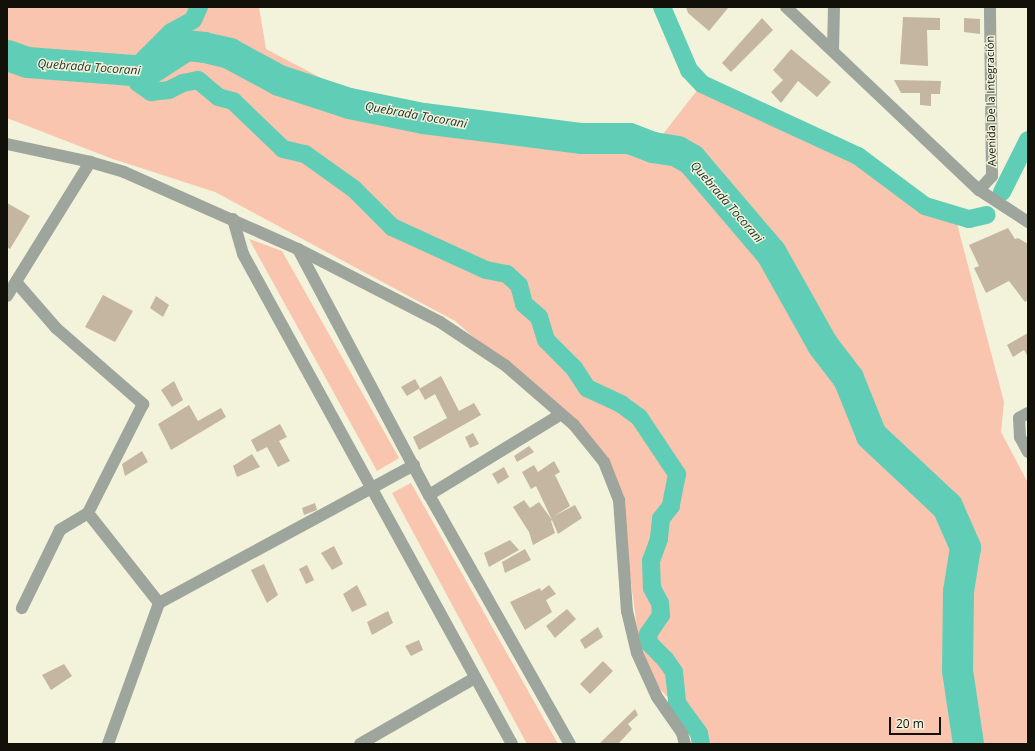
<!DOCTYPE html>
<meta charset="utf-8">
<style>
body{margin:0}
#map{position:relative;width:1035px;height:751px;overflow:hidden;background:#f2f3da;font-family:"Open Sans",sans-serif}
div>[style]{position:absolute}
[style*='--x']{left:calc(var(--x)*1px);top:calc(var(--y)*1px);width:calc(var(--w)*1px);rotate:calc(var(--a)*1deg)}
.green>*{inset:0;background:#f9c5af}
.canal>*{height:18px;margin:-9px;padding:0 9px;transform-origin:9px;border-radius:9px;background:#60ceb6}
.river>*{height:31px;margin:-15.5px;padding:0 15.5px;transform-origin:15.5px;border-radius:15.5px;background:#60ceb6}
.building>*{inset:0;background:#c5b6a1}
.minor>*{height:12px;margin:-6px;padding:0 6px;transform-origin:6px;border-radius:6px;background:#9da59c}
span{translate:-50% -50%;white-space:nowrap;text-align:center;line-height:1.15;-webkit-text-stroke:3px #f2f3da;paint-order:stroke}
.street-label{font-size:11px;color:#111109}
.water-label{font-size:12px;color:#1a2e29;font-style:italic}
.frame{position:absolute;inset:0;border:8px solid #111109;pointer-events:none}
.scale{position:absolute;left:889px;top:717px;width:52px;height:18px;box-sizing:border-box;border:2px solid #111109;border-top:0;padding-left:5px;font-size:12px;line-height:14px;white-space:nowrap;color:#111109;-webkit-text-stroke:3px #f2f3da;paint-order:stroke}
</style>
<div id="map">
<div class="green">
<i style="clip-path:polygon(7px 7px,259px 7px,266px 49px,321px 78px,433px 117px,582px 138px,629px 138px,653px 147px,702px 84px,858px 156px,925px 206px,955px 216px,1004px 402px,1001px 432px,1028px 483px,1028px 744px,712px 744px,643px 671px,617px 480px,583px 432px,455px 321px,215px 192px,110px 158px,7px 118px)"></i>
<i style="clip-path:polygon(249px 239px,282px 251px,399px 458px,377px 471px)"></i>
<i style="clip-path:polygon(411px 483px,558px 744px,527px 744px,392px 493px)"></i>
</div>
<div class="canal">
<i style="--x:199;--y:7;--w:14;--a:115"></i>
<i style="--x:193;--y:20;--w:25;--a:151"></i>
<i style="--x:171;--y:32;--w:51;--a:135"></i>
<i style="--x:135;--y:68;--w:15;--a:79"></i>
<i style="--x:138;--y:83;--w:16;--a:35"></i>
<i style="--x:151;--y:92;--w:18;--a:-6"></i>
<i style="--x:169;--y:90;--w:16;--a:-27"></i>
<i style="--x:183;--y:83;--w:15;--a:-11"></i>
<i style="--x:198;--y:80;--w:26;--a:40"></i>
<i style="--x:218;--y:97;--w:16;--a:15"></i>
<i style="--x:233;--y:101;--w:69;--a:43.8"></i>
<i style="--x:283;--y:149;--w:23;--a:13"></i>
<i style="--x:305;--y:154;--w:60;--a:35.5"></i>
<i style="--x:354;--y:189;--w:54;--a:45"></i>
<i style="--x:392;--y:227;--w:103;--a:24.6"></i>
<i style="--x:486;--y:270;--w:21;--a:11"></i>
<i style="--x:507;--y:274;--w:16;--a:43"></i>
<i style="--x:519;--y:285;--w:20;--a:75"></i>
<i style="--x:524;--y:304;--w:20;--a:41"></i>
<i style="--x:539;--y:317;--w:24;--a:73"></i>
<i style="--x:546;--y:340;--w:40;--a:45"></i>
<i style="--x:574;--y:368;--w:24;--a:57"></i>
<i style="--x:587;--y:388;--w:38;--a:25"></i>
<i style="--x:621;--y:404;--w:22;--a:36"></i>
<i style="--x:639;--y:417;--w:69;--a:56.3"></i>
<i style="--x:677;--y:474;--w:33;--a:101"></i>
<i style="--x:671;--y:506;--w:16;--a:128"></i>
<i style="--x:661;--y:519;--w:20;--a:96"></i>
<i style="--x:659;--y:539;--w:23;--a:110"></i>
<i style="--x:651;--y:561;--w:27;--a:88"></i>
<i style="--x:652;--y:588;--w:17;--a:62"></i>
<i style="--x:660;--y:603;--w:12;--a:85"></i>
<i style="--x:661;--y:615;--w:23;--a:124"></i>
<i style="--x:648;--y:634;--w:9;--a:84"></i>
<i style="--x:649;--y:643;--w:23;--a:45"></i>
<i style="--x:665;--y:659;--w:16;--a:55"></i>
<i style="--x:674;--y:672;--w:31;--a:84"></i>
<i style="--x:677;--y:703;--w:37;--a:54"></i>
<i style="--x:699;--y:733;--w:11;--a:80"></i>
<i style="--x:662;--y:7;--w:69;--a:66.8"></i>
<i style="--x:689;--y:70;--w:19;--a:47"></i>
<i style="--x:702;--y:84;--w:172;--a:24.8"></i>
<i style="--x:858;--y:156;--w:84;--a:36.7"></i>
<i style="--x:925;--y:206;--w:46;--a:16.5"></i>
<i style="--x:969;--y:219;--w:18;--a:-13"></i>
<i style="--x:1002;--y:192;--w:58;--a:-63.4"></i>
</div>
<div class="river">
<i style="--x:7;--y:55;--w:21;--a:19"></i>
<i style="--x:27;--y:62;--w:119;--a:4.3"></i>
<i style="--x:146;--y:71;--w:48;--a:-33"></i>
<i style="--x:186;--y:45;--w:18;--a:6"></i>
<i style="--x:204;--y:47;--w:26;--a:13"></i>
<i style="--x:229;--y:53;--w:57;--a:28.4"></i>
<i style="--x:279;--y:80;--w:74;--a:18.2"></i>
<i style="--x:349;--y:103;--w:76;--a:11.5"></i>
<i style="--x:423;--y:118;--w:160;--a:7.2"></i>
<i style="--x:582;--y:138;--w:47;--a:0"></i>
<i style="--x:629;--y:138;--w:26;--a:21"></i>
<i style="--x:653;--y:147;--w:24;--a:9"></i>
<i style="--x:677;--y:151;--w:16;--a:30"></i>
<i style="--x:691;--y:159;--w:123;--a:49.6"></i>
<i style="--x:771;--y:253;--w:104;--a:60.7"></i>
<i style="--x:822;--y:344;--w:43;--a:52.6"></i>
<i style="--x:848;--y:378;--w:61;--a:68"></i>
<i style="--x:871;--y:435;--w:104;--a:43.1"></i>
<i style="--x:947;--y:506;--w:45;--a:66.3"></i>
<i style="--x:965;--y:547;--w:45;--a:99"></i>
<i style="--x:958;--y:591;--w:79;--a:90.7"></i>
<i style="--x:957;--y:670;--w:75;--a:81.5"></i>
</div>
<div class="building">
<i style="clip-path:polygon(686px 7px,727px 7px,728px 8px,709px 31px,688px 13px)"></i>
<i style="clip-path:polygon(903px 17px,940px 18px,940px 30px,927px 30px,928px 66px,900px 64px)"></i>
<i style="clip-path:polygon(762px 18px,773px 30px,731px 72px,722px 63px)"></i>
<i style="clip-path:polygon(964px 18px,980px 19px,980px 34px,964px 32px)"></i>
<i style="clip-path:polygon(791px 49px,831px 82px,817px 97px,798px 81px,781px 103px,771px 92px,783px 80px,773px 70px)"></i>
<i style="clip-path:polygon(894px 80px,941px 81px,940px 94px,931px 94px,931px 106px,920px 105px,920px 93px,901px 93px)"></i>
<i style="clip-path:polygon(7px 203px,30px 216px,10px 249px,7px 247px)"></i>
<i style="clip-path:polygon(1008px 228px,1015px 239px,1018px 238px,1028px 244px,1028px 300px,1025px 302px,1009px 281px,986px 293px,974px 268px,979px 266px,969px 245px)"></i>
<i style="clip-path:polygon(103px 295px,133px 311px,115px 342px,85px 327px)"></i>
<i style="clip-path:polygon(156px 296px,169px 305px,163px 317px,150px 308px)"></i>
<i style="clip-path:polygon(1028px 333px,1028px 357px,1024px 350px,1013px 357px,1007px 345px)"></i>
<i style="clip-path:polygon(441px 376px,459px 411px,474px 403px,481px 415px,419px 450px,413px 437px,447px 418px,435px 394px,425px 400px,419px 389px)"></i>
<i style="clip-path:polygon(415px 379px,420px 388px,407px 396px,401px 387px)"></i>
<i style="clip-path:polygon(174px 381px,183px 400px,172px 407px,161px 390px)"></i>
<i style="clip-path:polygon(189px 405px,198px 421px,221px 408px,226px 417px,171px 450px,158px 424px)"></i>
<i style="clip-path:polygon(280px 424px,287px 437px,279px 441px,290px 461px,278px 467px,267px 447px,257px 452px,251px 440px)"></i>
<i style="clip-path:polygon(473px 433px,479px 444px,470px 448px,465px 437px)"></i>
<i style="clip-path:polygon(529px 446px,534px 452px,517px 462px,514px 456px)"></i>
<i style="clip-path:polygon(142px 451px,148px 462px,125px 476px,122px 464px)"></i>
<i style="clip-path:polygon(252px 454px,260px 467px,237px 477px,233px 466px)"></i>
<i style="clip-path:polygon(554px 461px,560px 472px,555px 475px,570px 506px,554px 516px,575px 505px,582px 518px,558px 534px,552px 520px,551px 521px,555px 533px,533px 545px,529px 532px,513px 507px,524px 500px,530px 508px,539px 502px,552px 520px,536px 486px,531px 489px,522px 472px,534px 465px,538px 472px)"></i>
<i style="clip-path:polygon(504px 467px,509px 477px,498px 484px,492px 474px)"></i>
<i style="clip-path:polygon(315px 503px,317px 510px,304px 515px,302px 508px)"></i>
<i style="clip-path:polygon(510px 540px,519px 550px,489px 567px,484px 553px)"></i>
<i style="clip-path:polygon(334px 546px,343px 564px,332px 570px,321px 553px)"></i>
<i style="clip-path:polygon(525px 549px,531px 560px,505px 573px,502px 562px)"></i>
<i style="clip-path:polygon(264px 564px,278px 595px,267px 603px,251px 570px)"></i>
<i style="clip-path:polygon(307px 565px,314px 580px,306px 584px,299px 569px)"></i>
<i style="clip-path:polygon(357px 585px,367px 605px,352px 612px,343px 594px)"></i>
<i style="clip-path:polygon(549px 585px,556px 594px,546px 600px,552px 612px,525px 630px,510px 602px,540px 588px,541px 591px)"></i>
<i style="clip-path:polygon(567px 609px,576px 619px,555px 638px,546px 626px)"></i>
<i style="clip-path:polygon(388px 611px,393px 623px,372px 635px,367px 622px)"></i>
<i style="clip-path:polygon(598px 627px,603px 637px,585px 649px,580px 640px)"></i>
<i style="clip-path:polygon(419px 640px,423px 650px,411px 656px,405px 646px)"></i>
<i style="clip-path:polygon(603px 661px,613px 671px,590px 694px,580px 684px)"></i>
<i style="clip-path:polygon(64px 664px,72px 676px,51px 690px,42px 675px)"></i>
<i style="clip-path:polygon(635px 709px,638px 715px,628px 724px,632px 729px,618px 744px,599px 744px)"></i>
</div>
<div class="minor">
<i style="--x:786;--y:7;--w:266;--a:43.5"></i>
<i style="--x:979;--y:190;--w:59;--a:33.1"></i>
<i style="--x:833;--y:50;--w:43;--a:-88.7"></i>
<i style="--x:7;--y:144;--w:85;--a:12.2"></i>
<i style="--x:90;--y:162;--w:35;--a:16"></i>
<i style="--x:124;--y:172;--w:190;--a:23.9"></i>
<i style="--x:298;--y:249;--w:160;--a:27.2"></i>
<i style="--x:440;--y:322;--w:79;--a:33.7"></i>
<i style="--x:506;--y:366;--w:90;--a:40.9"></i>
<i style="--x:574;--y:425;--w:48;--a:51"></i>
<i style="--x:604;--y:462;--w:41;--a:68.5"></i>
<i style="--x:619;--y:500;--w:111;--a:85.9"></i>
<i style="--x:627;--y:611;--w:43;--a:76.6"></i>
<i style="--x:637;--y:653;--w:48;--a:65.6"></i>
<i style="--x:657;--y:697;--w:44;--a:55.2"></i>
<i style="--x:682;--y:733;--w:11;--a:75"></i>
<i style="--x:979;--y:190;--w:19;--a:-47"></i>
<i style="--x:992;--y:176;--w:169;--a:-90.7"></i>
<i style="--x:233;--y:219;--w:36;--a:74"></i>
<i style="--x:243;--y:254;--w:559;--a:61.23"></i>
<i style="--x:298;--y:249;--w:279;--a:62"></i>
<i style="--x:429;--y:495;--w:286;--a:60.5"></i>
<i style="--x:16;--y:282;--w:61;--a:49"></i>
<i style="--x:56;--y:328;--w:116;--a:41.1"></i>
<i style="--x:143;--y:404;--w:122;--a:116.8"></i>
<i style="--x:88;--y:513;--w:33;--a:149"></i>
<i style="--x:60;--y:530;--w:87;--a:116"></i>
<i style="--x:7;--y:296;--w:158;--a:-58.2"></i>
<i style="--x:1028;--y:413;--w:10;--a:151"></i>
<i style="--x:1019;--y:418;--w:19;--a:87"></i>
<i style="--x:1020;--y:437;--w:17;--a:62"></i>
<i style="--x:429;--y:495;--w:155;--a:-31.5"></i>
<i style="--x:88;--y:513;--w:115;--a:51.7"></i>
<i style="--x:108;--y:744;--w:150;--a:-70.1"></i>
<i style="--x:159;--y:603;--w:290;--a:-28.4"></i>
<i style="--x:360;--y:744;--w:133;--a:-29.9"></i>
</div>
<div class="street-label">
<span style="left:991px;top:101px;rotate:-91deg">Avenida De la Integración</span>
</div>
<div class="water-label">
<span style="left:89px;top:67px;rotate:4deg">Quebrada Tocorani</span>
<span style="left:416px;top:115px;rotate:10deg">Quebrada Tocorani</span>
<span style="left:727px;top:202px;rotate:49deg">Quebrada Tocorani</span>
</div>
<div class="frame"></div>
<div class="scale">20 m</div>
</div>
